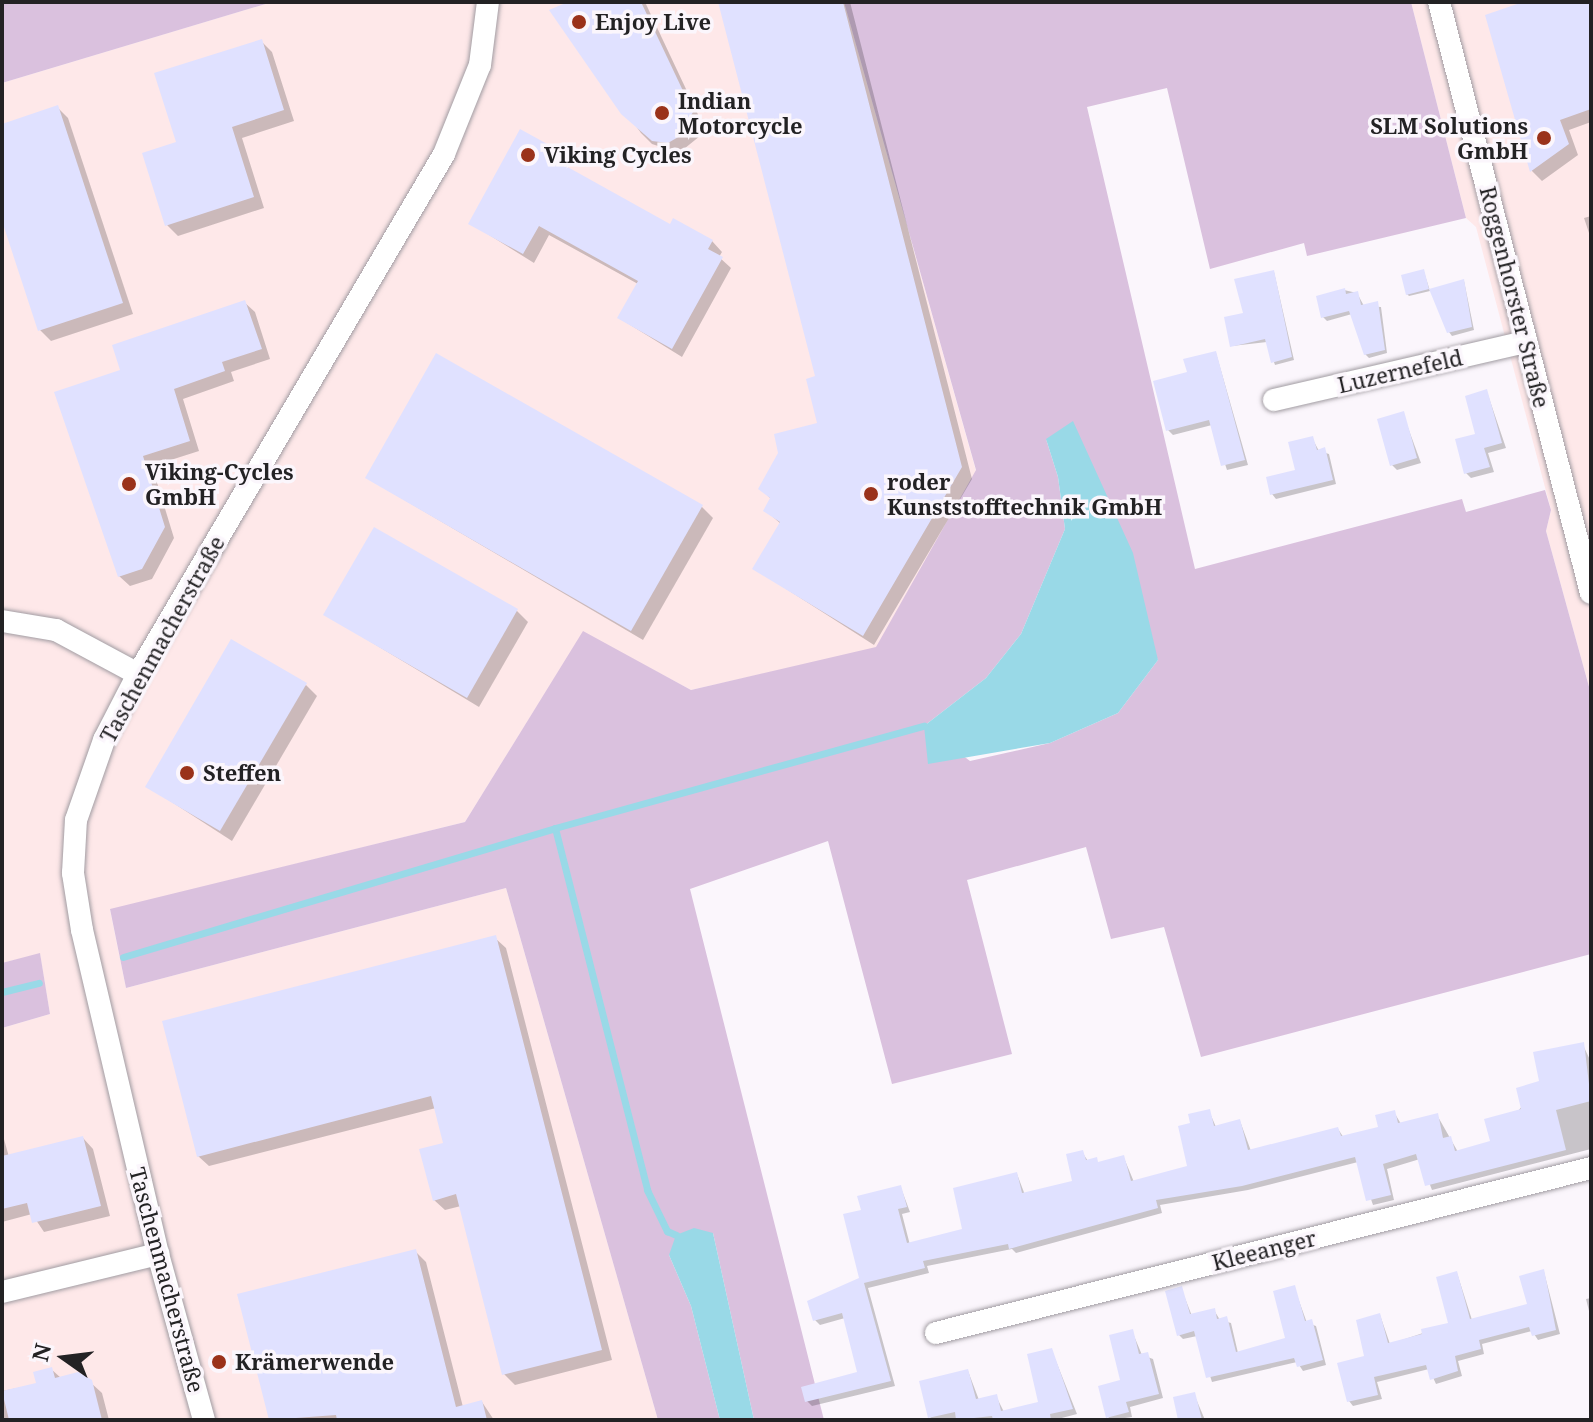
<!DOCTYPE html>
<meta charset="utf-8">
<style>
body{margin:0}
#map{position:relative;width:1593px;height:1422px;overflow:hidden;background:#fbf6fc;font-family:"Noto Serif",serif}
div>[style]{position:absolute}
[style*='--x']{left:calc(var(--x)*1px);top:calc(var(--y)*1px);width:calc(var(--w)*1px);rotate:calc(var(--a)*1deg)}
.industrial>*{inset:0;background:#fee8e9}
.green>*{inset:0;background:#dac1de}
.water>*{inset:0;background:#99d9e7}
.shadow>*{inset:0;background:#0003}
.stream>*{height:7px;margin:-3.5px;padding:0 3.5px;transform-origin:3.5px;border-radius:3.5px;background:#99d9e7}
.building>*{inset:0;background:#e0e1ff}
.roads{filter:drop-shadow(0 0 2px #a19ca2) drop-shadow(0 0 2px #a19ca2)}
.minor>*{height:22px;margin:-11px;padding:0 11px;transform-origin:11px;border-radius:11px;background:#fff}
.dots>*{width:22px;height:22px;translate:-50% -50%;box-sizing:border-box;border:4px solid #fbf6fc;border-radius:50%}
span{translate:-50% -50%;white-space:nowrap;text-align:center;line-height:1.15;-webkit-text-stroke:7px #fbf6fc;paint-order:stroke}
.poi-label{font-size:22px;color:#232224;font-weight:700}
.left{translate:0 -50%;text-align:left}
.right{translate:-100% -50%;text-align:right}
.street-label{font-size:22px;color:#232224}
.frame{position:absolute;inset:0;border:4px solid #232224;pointer-events:none}
.north{position:absolute;left:24px;top:1318px;width:80px;height:80px;-webkit-text-stroke:6px #fbf6fc;paint-order:stroke;rotate:284deg;font-size:22px;font-weight:700;line-height:32px;text-align:center;color:#232224}
.north::after{content:'';display:block;margin:auto;width:28px;height:36px;background:#232224;clip-path:polygon(50% 0,100% 100%,50% 72%,0 100%)}
</style>
<div id="map">
<div class="industrial">
<i style="clip-path:polygon(272px 2px,844px 2px,976px 471px,876px 648px,691px 690px,583px 632px,465px 822px,110px 910px,126px 988px,506px 888px,658px 1420px,2px 1420px,2px 1028px,50px 1014px,40px 954px,2px 963px,2px 83px)"></i>
<i style="clip-path:polygon(1411px 2px,1591px 2px,1591px 694px,1546px 531px,1551px 510px,1476px 227px,1466px 218px)"></i>
</div>
<div class="green">
<i style="clip-path:polygon(2px 2px,272px 2px,2px 83px)"></i>
<i style="clip-path:polygon(evenodd,844px 2px,1411px 2px,1466px 218px,1307px 256px,1304px 243px,1210px 269px,1167px 88px,1087px 107px,1195px 569px,1462px 499px,1466px 512px,1545px 490px,1551px 510px,1546px 531px,1591px 694px,1591px 954px,1201px 1057px,1164px 927px,1111px 939px,1086px 847px,967px 880px,1012px 1054px,892px 1084px,828px 841px,690px 889px,824px 1420px,754px 1420px,713px 1233px,669px 1255px,691px 1306px,720px 1420px,658px 1420px,506px 888px,126px 988px,110px 909px,465px 822px,583px 631px,691px 690px,876px 647px,976px 470px,844px 2px,1046px 439px,1158px 660px,1118px 713px,1050px 743px,970px 761px,924px 726px,986px 678px,1021px 634px,1065px 529px,1058px 477px,1046px 439px)"></i>
<i style="clip-path:polygon(40px 953px,50px 1014px,2px 1028px,2px 963px)"></i>
</div>
<div class="water">
<i style="clip-path:polygon(1073px 421px,1133px 553px,1158px 660px,1118px 713px,1050px 743px,928px 764px,924px 726px,986px 678px,1021px 634px,1065px 529px,1058px 477px,1046px 439px)"></i>
<i style="clip-path:polygon(694px 1228px,713px 1233px,754px 1420px,720px 1420px,691px 1306px,669px 1255px,676px 1235px)"></i>
</div>
<div class="shadow">
<i style="clip-path:polygon(573px 2px,645px 2px,702px 123px,700px 136px,679px 153px,652px 144px,641px 133px,553px 11px)"></i>
<i style="clip-path:polygon(720px 2px,850px 2px,972px 479px,874px 645px,755px 569px,781px 524px,765px 510px,771px 499px,761px 489px,820px 424px,817px 378px)"></i>
<i style="clip-path:polygon(1529px 2px,1591px 2px,1591px 122px,1569px 130px,1578px 155px,1542px 181px,1532px 171px)"></i>
<i style="clip-path:polygon(261px 41px,272px 52px,294px 121px,242px 138px,264px 208px,178px 236px,167px 225px,178px 143px)"></i>
<i style="clip-path:polygon(57px 107px,68px 118px,133px 314px,51px 341px,40px 330px,2px 215px,2px 126px)"></i>
<i style="clip-path:polygon(559px 153px,569px 163px,566px 168px,670px 226px,712px 241px,722px 252px,719px 257px,731px 268px,682px 357px,619px 318px,638px 284px,549px 235px,534px 263px,470px 223px)"></i>
<i style="clip-path:polygon(1591px 216px,1591px 239px,1584px 218px)"></i>
<i style="clip-path:polygon(1274px 272px,1294px 360px,1275px 365px,1267px 342px,1232px 346px,1245px 314px)"></i>
<i style="clip-path:polygon(1424px 272px,1430px 291px,1409px 296px,1407px 294px)"></i>
<i style="clip-path:polygon(1464px 281px,1474px 330px,1452px 336px,1449px 332px)"></i>
<i style="clip-path:polygon(1344px 290px,1357px 293px,1364px 306px,1381px 307px,1387px 353px,1369px 358px,1365px 354px,1352px 314px,1327px 321px,1323px 317px)"></i>
<i style="clip-path:polygon(244px 302px,255px 312px,270px 359px,231px 372px,234px 381px,183px 399px,199px 451px,152px 466px,174px 538px,152px 579px,130px 586px,119px 576px,122px 371px)"></i>
<i style="clip-path:polygon(1216px 353px,1248px 465px,1227px 470px,1212px 425px,1173px 435px,1168px 430px,1189px 373px)"></i>
<i style="clip-path:polygon(1487px 392px,1506px 448px,1488px 453px,1494px 472px,1471px 478px,1466px 473px)"></i>
<i style="clip-path:polygon(1403px 414px,1421px 463px,1397px 470px,1392px 465px)"></i>
<i style="clip-path:polygon(1312px 438px,1319px 451px,1329px 454px,1336px 484px,1276px 499px,1272px 494px,1297px 472px)"></i>
<i style="clip-path:polygon(367px 478px,702px 507px,713px 518px,643px 640px)"></i>
<i style="clip-path:polygon(517px 611px,528px 622px,479px 707px,326px 615px)"></i>
<i style="clip-path:polygon(306px 685px,317px 696px,232px 841px,147px 786px)"></i>
<i style="clip-path:polygon(495px 938px,506px 948px,612px 1360px,515px 1385px,504px 1374px,461px 1206px,445px 1210px,434px 1200px,445px 1145px,436px 1108px,209px 1166px,198px 1156px)"></i>
<i style="clip-path:polygon(1583px 1045px,1591px 1062px,1591px 1149px,1432px 1190px,1420px 1159px,1387px 1169px,1394px 1200px,1373px 1205px,1358px 1162px,1248px 1190px,1160px 1205px,1162px 1213px,1016px 1253px,1012px 1249px,927px 1266px,929px 1273px,868px 1288px,895px 1386px,812px 1406px,807px 1401px,859px 1373px,845px 1318px,820px 1325px,815px 1320px,861px 1279px,863px 1211px,901px 1188px,910px 1212px,902px 1214px,910px 1245px,964px 1231px,1017px 1174px,1025px 1195px,1075px 1182px,1082px 1152px,1088px 1161px,1101px 1163px,1124px 1158px,1134px 1182px,1190px 1168px,1193px 1125px,1209px 1111px,1216px 1127px,1240px 1121px,1251px 1151px,1338px 1129px,1344px 1138px,1381px 1128px,1394px 1112px,1401px 1124px,1437px 1115px,1458px 1152px,1492px 1143px,1541px 1083px)"></i>
<i style="clip-path:polygon(2px 1132px,9px 1157px,83px 1138px,93px 1149px,110px 1216px,44px 1232px,32px 1214px,2px 1222px)"></i>
<i style="clip-path:polygon(415px 1251px,426px 1262px,463px 1407px,482px 1402px,494px 1420px,271px 1420px,239px 1296px)"></i>
<i style="clip-path:polygon(1544px 1272px,1560px 1334px,1538px 1340px,1532px 1331px,1482px 1344px,1484px 1354px,1458px 1361px,1462px 1376px,1436px 1384px,1429px 1369px,1377px 1382px,1382px 1399px,1353px 1406px,1349px 1401px,1380px 1315px,1390px 1344px,1450px 1324px,1457px 1273px,1472px 1320px,1529px 1306px)"></i>
<i style="clip-path:polygon(1294px 1287px,1307px 1323px,1316px 1326px,1326px 1365px,1303px 1371px,1297px 1362px,1212px 1382px,1197px 1336px,1183px 1339px,1179px 1335px,1181px 1288px,1192px 1316px,1214px 1310px,1220px 1320px,1231px 1323px,1238px 1353px,1288px 1339px)"></i>
<i style="clip-path:polygon(1591px 1298px,1591px 1319px,1586px 1299px)"></i>
<i style="clip-path:polygon(1132px 1331px,1142px 1355px,1153px 1359px,1163px 1398px,1130px 1407px,1132px 1417px,1111px 1420px,1108px 1417px,1123px 1382px)"></i>
<i style="clip-path:polygon(1052px 1351px,1077px 1414px,1054px 1420px,931px 1420px,922px 1382px,968px 1371px,979px 1400px,996px 1396px,1004px 1412px,1041px 1403px)"></i>
<i style="clip-path:polygon(51px 1369px,61px 1378px,90px 1382px,102px 1393px,109px 1420px,2px 1420px,2px 1391px,38px 1384px)"></i>
<i style="clip-path:polygon(1194px 1394px,1205px 1420px,1180px 1420px)"></i>
</div>
<div class="stream">
<i style="--x:555;--y:828;--w:374;--a:75.7"></i>
<i style="--x:647;--y:1190;--w:46;--a:64"></i>
<i style="--x:667;--y:1231;--w:10;--a:24"></i>
<i style="--x:123;--y:957;--w:451;--a:-16.6"></i>
<i style="--x:555;--y:828;--w:383;--a:-15.5"></i>
<i style="--x:2;--y:992;--w:38;--a:-14"></i>
</div>
<div class="building">
<i style="clip-path:polygon(568px 2px,641px 2px,693px 112px,680px 136px,668px 143px,652px 141px,621px 114px,549px 10px)"></i>
<i style="clip-path:polygon(718px 2px,843px 2px,962px 467px,863px 636px,752px 569px,780px 522px,763px 511px,770px 498px,758px 489px,778px 453px,774px 434px,817px 423px,806px 379px,815px 376px)"></i>
<i style="clip-path:polygon(1523px 2px,1591px 2px,1591px 109px,1560px 120px,1569px 144px,1530px 172px,1485px 15px)"></i>
<i style="clip-path:polygon(262px 39px,284px 110px,232px 127px,254px 197px,165px 226px,142px 153px,176px 142px,154px 73px)"></i>
<i style="clip-path:polygon(58px 105px,123px 303px,38px 331px,2px 221px,2px 124px)"></i>
<i style="clip-path:polygon(520px 129px,560px 151px,555px 160px,670px 224px,673px 218px,713px 240px,708px 249px,723px 257px,672px 349px,617px 318px,638px 281px,539px 226px,523px 254px,468px 224px)"></i>
<i style="clip-path:polygon(1424px 269px,1429px 289px,1406px 295px,1401px 275px)"></i>
<i style="clip-path:polygon(1274px 270px,1292px 357px,1271px 363px,1265px 339px,1230px 347px,1224px 317px,1243px 313px,1234px 279px)"></i>
<i style="clip-path:polygon(1464px 279px,1472px 327px,1447px 333px,1429px 289px)"></i>
<i style="clip-path:polygon(1345px 288px,1346px 294px,1358px 291px,1361px 305px,1378px 301px,1385px 350px,1364px 355px,1349px 311px,1321px 318px,1316px 296px)"></i>
<i style="clip-path:polygon(245px 300px,262px 349px,222px 362px,225px 371px,174px 389px,190px 441px,143px 456px,165px 527px,142px 569px,118px 577px,54px 392px,120px 370px,112px 345px)"></i>
<i style="clip-path:polygon(1216px 351px,1245px 460px,1221px 466px,1209px 420px,1166px 431px,1153px 381px,1187px 372px,1183px 359px)"></i>
<i style="clip-path:polygon(436px 353px,703px 505px,631px 631px,365px 478px)"></i>
<i style="clip-path:polygon(1487px 389px,1502px 443px,1484px 448px,1490px 467px,1464px 474px,1455px 439px,1475px 434px,1465px 396px)"></i>
<i style="clip-path:polygon(1404px 411px,1417px 458px,1390px 466px,1377px 419px)"></i>
<i style="clip-path:polygon(1313px 436px,1317px 450px,1325px 447px,1333px 480px,1270px 495px,1266px 477px,1295px 470px,1288px 442px)"></i>
<i style="clip-path:polygon(374px 527px,518px 609px,467px 698px,323px 615px)"></i>
<i style="clip-path:polygon(231px 639px,307px 683px,220px 831px,145px 787px)"></i>
<i style="clip-path:polygon(496px 935px,602px 1350px,502px 1375px,456px 1194px,433px 1201px,419px 1149px,443px 1143px,431px 1096px,197px 1157px,162px 1021px)"></i>
<i style="clip-path:polygon(1584px 1042px,1591px 1101px,1556px 1110px,1566px 1150px,1425px 1186px,1416px 1154px,1383px 1164px,1391px 1195px,1366px 1201px,1355px 1157px,1242px 1186px,1156px 1200px,1158px 1208px,1009px 1249px,1008px 1244px,923px 1261px,925px 1268px,864px 1283px,891px 1381px,805px 1402px,801px 1387px,857px 1372px,842px 1313px,813px 1321px,807px 1301px,859px 1278px,843px 1214px,861px 1210px,857px 1196px,901px 1185px,907px 1207px,898px 1209px,907px 1243px,962px 1229px,953px 1188px,1017px 1172px,1022px 1193px,1072px 1181px,1066px 1154px,1083px 1150px,1086px 1160px,1097px 1157px,1098px 1162px,1124px 1155px,1131px 1181px,1187px 1166px,1178px 1126px,1190px 1123px,1188px 1114px,1210px 1109px,1214px 1126px,1240px 1119px,1248px 1150px,1338px 1127px,1341px 1136px,1378px 1127px,1375px 1115px,1395px 1110px,1398px 1123px,1438px 1113px,1443px 1138px,1451px 1136px,1455px 1151px,1490px 1141px,1484px 1119px,1521px 1109px,1516px 1088px,1539px 1081px,1533px 1052px)"></i>
<i style="clip-path:polygon(83px 1136px,101px 1206px,32px 1223px,27px 1203px,2px 1209px,2px 1156px)"></i>
<i style="clip-path:polygon(416px 1249px,456px 1407px,482px 1400px,487px 1420px,337px 1420px,336px 1415px,269px 1420px,237px 1294px)"></i>
<i style="clip-path:polygon(1544px 1269px,1556px 1330px,1532px 1336px,1529px 1327px,1479px 1340px,1481px 1349px,1455px 1356px,1458px 1371px,1430px 1380px,1426px 1365px,1374px 1377px,1378px 1395px,1347px 1402px,1337px 1363px,1364px 1356px,1356px 1320px,1380px 1313px,1388px 1343px,1422px 1334px,1421px 1329px,1448px 1323px,1436px 1277px,1457px 1271px,1470px 1319px,1527px 1304px,1519px 1276px)"></i>
<i style="clip-path:polygon(1295px 1285px,1305px 1321px,1312px 1319px,1323px 1360px,1297px 1367px,1294px 1358px,1206px 1378px,1194px 1331px,1177px 1336px,1165px 1291px,1182px 1286px,1190px 1314px,1215px 1308px,1217px 1319px,1227px 1316px,1236px 1352px,1285px 1338px,1273px 1291px)"></i>
<i style="clip-path:polygon(1133px 1329px,1139px 1354px,1148px 1352px,1159px 1394px,1126px 1402px,1129px 1412px,1106px 1418px,1098px 1386px,1120px 1380px,1109px 1335px)"></i>
<i style="clip-path:polygon(1052px 1348px,1073px 1409px,1050px 1414px,1051px 1420px,993px 1420px,992px 1416px,956px 1420px,955px 1412px,928px 1418px,919px 1381px,968px 1369px,976px 1399px,997px 1394px,1001px 1411px,1038px 1402px,1027px 1354px)"></i>
<i style="clip-path:polygon(52px 1367px,55px 1378px,78px 1372px,92px 1380px,102px 1420px,9px 1420px,2px 1391px,36px 1383px,33px 1372px)"></i>
<i style="clip-path:polygon(1195px 1392px,1202px 1420px,1178px 1420px,1173px 1397px)"></i>
</div>
<div class="roads">
<div class="minor">
<i style="--x:1439;--y:2;--w:610;--a:75.58"></i>
<i style="--x:1274;--y:400;--w:259;--a:-13"></i>
<i style="--x:2;--y:621;--w:55;--a:9.5"></i>
<i style="--x:56;--y:630;--w:93;--a:28.2"></i>
<i style="--x:2;--y:1292;--w:161;--a:-13.7"></i>
<i style="--x:936;--y:1333;--w:675;--a:-14.14"></i>
<i style="--x:204;--y:1420;--w:172;--a:-105.5"></i>
<i style="--x:158;--y:1254;--w:333;--a:-103.2"></i>
<i style="--x:82;--y:930;--w:58;--a:-99"></i>
<i style="--x:73;--y:873;--w:53;--a:-86.8"></i>
<i style="--x:76;--y:820;--w:85;--a:-70.7"></i>
<i style="--x:104;--y:740;--w:74;--a:-62.7"></i>
<i style="--x:138;--y:674;--w:603;--a:-59.52"></i>
<i style="--x:444;--y:154;--w:96;--a:-68"></i>
<i style="--x:480;--y:65;--w:64;--a:-82.8"></i>
</div>
</div>
<div class="dots">
<i style="left:579px;top:22px;background:#9a321a"></i>
<i style="left:662px;top:113px;background:#9a321a"></i>
<i style="left:1544px;top:138px;background:#9a321a"></i>
<i style="left:528px;top:155px;background:#9a321a"></i>
<i style="left:129px;top:484px;background:#9a321a"></i>
<i style="left:871px;top:494px;background:#9a321a"></i>
<i style="left:187px;top:773px;background:#9a321a"></i>
<i style="left:219px;top:1362px;background:#9a321a"></i>
</div>
<div class="poi-label">
<span class="left" style="left:595px;top:22px">Enjoy Live</span>
<span class="left" style="left:678px;top:113px">Indian<br>Motorcycle</span>
<span class="right" style="left:1528px;top:138px">SLM Solutions<br>GmbH</span>
<span class="left" style="left:544px;top:155px">Viking Cycles</span>
<span class="left" style="left:145px;top:484px">Viking-Cycles<br>GmbH</span>
<span class="left" style="left:887px;top:494px">roder<br>Kunststofftechnik GmbH</span>
<span class="left" style="left:203px;top:773px">Steffen</span>
<span class="left" style="left:235px;top:1362px">Krämerwende</span>
</div>
<div class="street-label">
<span style="left:1515px;top:297px;rotate:76deg">Roggenhorster Straße</span>
<span style="left:1400px;top:371px;rotate:-13deg">Luzernefeld</span>
<span style="left:162px;top:639px;rotate:-61deg">Taschenmacherstraße</span>
<span style="left:1264px;top:1250px;rotate:-14deg">Kleeanger</span>
<span style="left:167px;top:1280px;rotate:75deg">Taschenmacherstraße</span>
</div>
<div class="frame"></div>
<div class="north">N</div>
</div>
